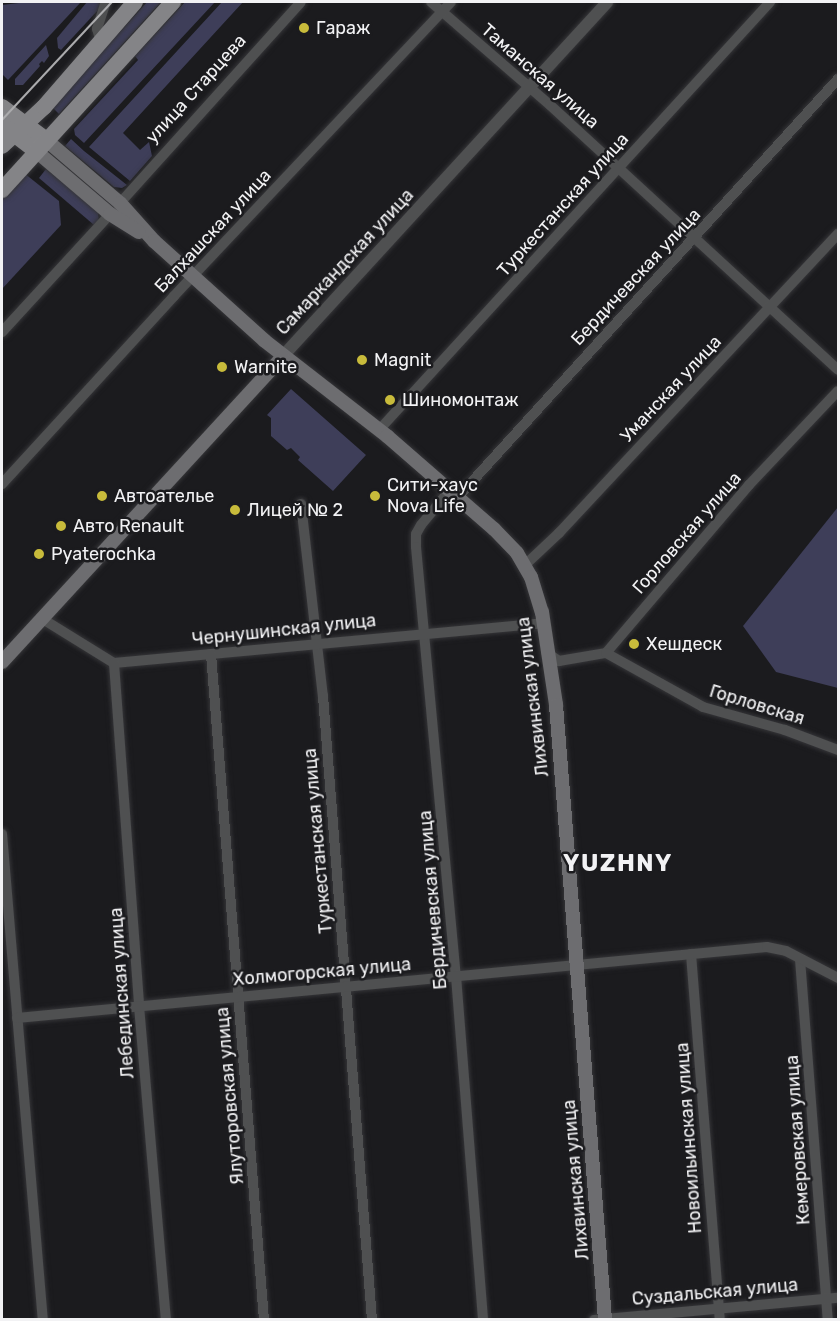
<!DOCTYPE html>
<meta charset="utf-8">
<style>
body{margin:0}
#map{position:relative;width:840px;height:1321px;overflow:hidden;background:#1b1b1e;font-family:Rubik,sans-serif}
div>[style]{position:absolute}
[style*='--x']{left:calc(var(--x)*1px);top:calc(var(--y)*1px);width:calc(var(--w)*1px);rotate:calc(var(--a)*1deg)}
.green>*{inset:0;background:#3e3e59}
.roads{filter:drop-shadow(0 0 2px #353538) drop-shadow(0 0 2px #353538)}
.minor>*{height:10px;margin:-5px;padding:0 5px;transform-origin:5px;border-radius:5px;background:#4f5051}
.tertiary>*{height:12px;margin:-6px;padding:0 6px;transform-origin:6px;border-radius:6px;background:#4f5051}
.secondary>*{height:14px;margin:-7px;padding:0 7px;transform-origin:7px;border-radius:7px;background:#6d6d70}
.primary>*{height:16px;margin:-8px;padding:0 8px;transform-origin:8px;border-radius:8px;background:#848487}
.tram>*{height:1.5px;margin:-0.75px;padding:0 0.75px;transform-origin:0.75px;border-radius:0.75px;background:#ababad}
.dots>*{width:16px;height:16px;translate:-50% -50%;box-sizing:border-box;border:3px solid #1b1b1e;border-radius:50%}
span{translate:-50% -50%;white-space:nowrap;text-align:center;line-height:1.15;-webkit-text-stroke:5px #1b1b1e;paint-order:stroke}
.poi-label{font-size:18px;color:#f2f2f4}
.left{translate:0 -50%;text-align:left}
.street-label{font-size:18px;color:#f2f2f4}
.district-label{font-size:24px;color:#f2f2f4;font-weight:700;letter-spacing:1.5px}
.frame{position:absolute;inset:0;border:3px solid #f2f2f4;pointer-events:none}
</style>
<div id="map">
<div class="green">
<i style="clip-path:polygon(27px 2px,81px 2px,8px 80px,2px 74px,2px 5px)"></i>
<i style="clip-path:polygon(87px 2px,101px 2px,99px 9px,61px 50px,58px 48px,57px 38px)"></i>
<i style="clip-path:polygon(147px 2px,161px 2px,59px 114px,52px 107px)"></i>
<i style="clip-path:polygon(185px 2px,215px 2px,84px 143px,75px 135px,74px 129px,138px 60px,135px 56px)"></i>
<i style="clip-path:polygon(222px 2px,243px 2px,123px 133px,140px 150px,149px 142px,152px 156px,130px 181px,89px 147px)"></i>
<i style="clip-path:polygon(46px 45px,49px 56px,44px 63px,42px 61px,39px 64px,40px 66px,23px 85px,15px 85px,15px 79px)"></i>
<i style="clip-path:polygon(71px 139px,84px 151px,127px 185px,122px 188px,114px 187px,65px 146px)"></i>
<i style="clip-path:polygon(46px 169px,98px 212px,99px 221px,94px 225px,39px 178px)"></i>
<i style="clip-path:polygon(24px 173px,59px 201px,61px 225px,2px 289px,2px 198px)"></i>
<i style="clip-path:polygon(291px 389px,366px 455px,333px 491px,298px 460px,300px 457px,291px 448px,287px 450px,271px 436px,271px 418px,267px 415px)"></i>
<i style="clip-path:polygon(838px 507px,838px 688px,776px 672px,743px 626px)"></i>
</div>
<div class="roads">
<div class="minor">
<i style="--x:431;--y:2;--w:157;--a:40.9"></i>
<i style="--x:550;--y:105;--w:391;--a:42.6"></i>
<i style="--x:101;--y:42;--w:14;--a:-107"></i>
<i style="--x:97;--y:29;--w:28;--a:-72"></i>
<i style="--x:120;--y:203;--w:270;--a:-48"></i>
<i style="--x:2;--y:332;--w:160;--a:-47.5"></i>
<i style="--x:379;--y:430;--w:580;--a:-47.59"></i>
<i style="--x:2;--y:484;--w:255;--a:-47.5"></i>
<i style="--x:174;--y:296;--w:404;--a:-46.7"></i>
<i style="--x:450;--y:490;--w:45;--a:129.6"></i>
<i style="--x:421;--y:525;--w:10;--a:119"></i>
<i style="--x:416;--y:534;--w:13;--a:90"></i>
<i style="--x:416;--y:547;--w:431;--a:84.7"></i>
<i style="--x:456;--y:976;--w:345;--a:85.5"></i>
<i style="--x:458;--y:497;--w:565;--a:-47.73"></i>
<i style="--x:301;--y:504;--w:193;--a:83.5"></i>
<i style="--x:323;--y:696;--w:626;--a:85.51"></i>
<i style="--x:525;--y:565;--w:47;--a:-43.3"></i>
<i style="--x:559;--y:533;--w:409;--a:-47"></i>
<i style="--x:41;--y:618;--w:86;--a:31.7"></i>
<i style="--x:114;--y:663;--w:431;--a:-5.3"></i>
<i style="--x:546;--y:652;--w:16;--a:35"></i>
<i style="--x:559;--y:661;--w:48;--a:-9.7"></i>
<i style="--x:606;--y:653;--w:221;--a:-49.6"></i>
<i style="--x:749;--y:485;--w:129;--a:-46.6"></i>
<i style="--x:606;--y:653;--w:111;--a:29.1"></i>
<i style="--x:703;--y:707;--w:85;--a:15.7"></i>
<i style="--x:785;--y:730;--w:57;--a:20.7"></i>
<i style="--x:211;--y:654;--w:668;--a:85.45"></i>
<i style="--x:114;--y:663;--w:344;--a:85.8"></i>
<i style="--x:139;--y:1006;--w:315;--a:85.1"></i>
<i style="--x:2;--y:834;--w:488;--a:85.2"></i>
<i style="--x:691;--y:954;--w:367;--a:85.5"></i>
<i style="--x:800;--y:959;--w:362;--a:85.6"></i>
<i style="--x:17;--y:1018;--w:753;--a:-5.41"></i>
<i style="--x:767;--y:947;--w:19;--a:12"></i>
<i style="--x:786;--y:951;--w:59;--a:27.4"></i>
<i style="--x:594;--y:1320;--w:245;--a:-5.2"></i>
</div>
<div class="tertiary">
<i style="--x:283;--y:356;--w:480;--a:-47.5"></i>
</div>
<div class="secondary">
<i style="--x:45;--y:139;--w:99;--a:40.5"></i>
<i style="--x:120;--y:203;--w:51;--a:48.2"></i>
<i style="--x:154;--y:241;--w:149;--a:42"></i>
<i style="--x:265;--y:341;--w:155;--a:37.9"></i>
<i style="--x:387;--y:436;--w:142;--a:41"></i>
<i style="--x:494;--y:529;--w:33;--a:46"></i>
<i style="--x:517;--y:553;--w:28;--a:60"></i>
<i style="--x:531;--y:577;--w:37;--a:73"></i>
<i style="--x:542;--y:612;--w:94;--a:81.4"></i>
<i style="--x:556;--y:705;--w:617;--a:85.44"></i>
<i style="--x:36;--y:151;--w:97;--a:40.4"></i>
<i style="--x:110;--y:214;--w:34;--a:32"></i>
<i style="--x:2;--y:662;--w:415;--a:-47.4"></i>
</div>
<div class="primary">
<i style="--x:2;--y:107;--w:54;--a:36.7"></i>
<i style="--x:2;--y:125;--w:43;--a:37.4"></i>
<i style="--x:2;--y:146;--w:57;--a:-42.9"></i>
<i style="--x:44;--y:107;--w:139;--a:-49.1"></i>
<i style="--x:2;--y:190;--w:254;--a:-47.7"></i>
</div>
</div>
<div class="tram">
<i style="--x:2;--y:120;--w:161;--a:-47"></i>
</div>
<div class="dots">
<i style="left:304px;top:28px;background:#c8bb3b"></i>
<i style="left:362px;top:360px;background:#c8bb3b"></i>
<i style="left:222px;top:367px;background:#c8bb3b"></i>
<i style="left:390px;top:400px;background:#c8bb3b"></i>
<i style="left:102px;top:496px;background:#c8bb3b"></i>
<i style="left:375px;top:496px;background:#c8bb3b"></i>
<i style="left:235px;top:510px;background:#c8bb3b"></i>
<i style="left:61px;top:526px;background:#c8bb3b"></i>
<i style="left:39px;top:554px;background:#c8bb3b"></i>
<i style="left:634px;top:644px;background:#c8bb3b"></i>
</div>
<div class="poi-label">
<span class="left" style="left:316px;top:28px">Гараж</span>
<span class="left" style="left:374px;top:360px">Magnit</span>
<span class="left" style="left:234px;top:367px">Warnite</span>
<span class="left" style="left:402px;top:400px">Шинoмонтаж</span>
<span class="left" style="left:387px;top:496px">Сити-хаус<br>Nova Life</span>
<span class="left" style="left:114px;top:496px">Автоателье</span>
<span class="left" style="left:247px;top:510px">Лицей № 2</span>
<span class="left" style="left:73px;top:526px">Авто Renault</span>
<span class="left" style="left:51px;top:554px">Pyaterochka</span>
<span class="left" style="left:646px;top:644px">Хешдеск</span>
</div>
<div class="street-label">
<span style="left:540px;top:76px;rotate:41deg">Таманская улица</span>
<span style="left:196px;top:89px;rotate:-48deg">улица Старцева</span>
<span style="left:563px;top:205px;rotate:-48deg">Туркестанская улица</span>
<span style="left:213px;top:231px;rotate:-47deg">Балхашская улица</span>
<span style="left:345px;top:262px;rotate:-47deg">Самаркандская улица</span>
<span style="left:636px;top:277px;rotate:-47deg">Бердичевская улица</span>
<span style="left:671px;top:389px;rotate:-47deg">Уманская улица</span>
<span style="left:687px;top:533px;rotate:-49deg">Горловская улица</span>
<span style="left:284px;top:630px;rotate:-6deg">Чернушинская улица</span>
<span style="left:533px;top:697px;rotate:-97deg">Лихвинская улица</span>
<span style="left:757px;top:705px;rotate:17deg">Горловская</span>
<span style="left:318px;top:841px;rotate:-95deg">Туркестанская улица</span>
<span style="left:433px;top:900px;rotate:-95deg">Бердичевская улица</span>
<span style="left:322px;top:972px;rotate:-5deg">Холмогорская улица</span>
<span style="left:122px;top:993px;rotate:-94deg">Лебединская улица</span>
<span style="left:230px;top:1096px;rotate:-95deg">Ялуторовская улица</span>
<span style="left:689px;top:1138px;rotate:-94deg">Новоильинская улица</span>
<span style="left:798px;top:1140px;rotate:-94deg">Кемеровская улица</span>
<span style="left:576px;top:1180px;rotate:-95deg">Лихвинская улица</span>
<span style="left:715px;top:1292px;rotate:-5deg">Суздальская улица</span>
</div>
<div class="district-label">
<span style="left:618px;top:864px">YUZHNY</span>
</div>
<div class="frame"></div>
</div>
